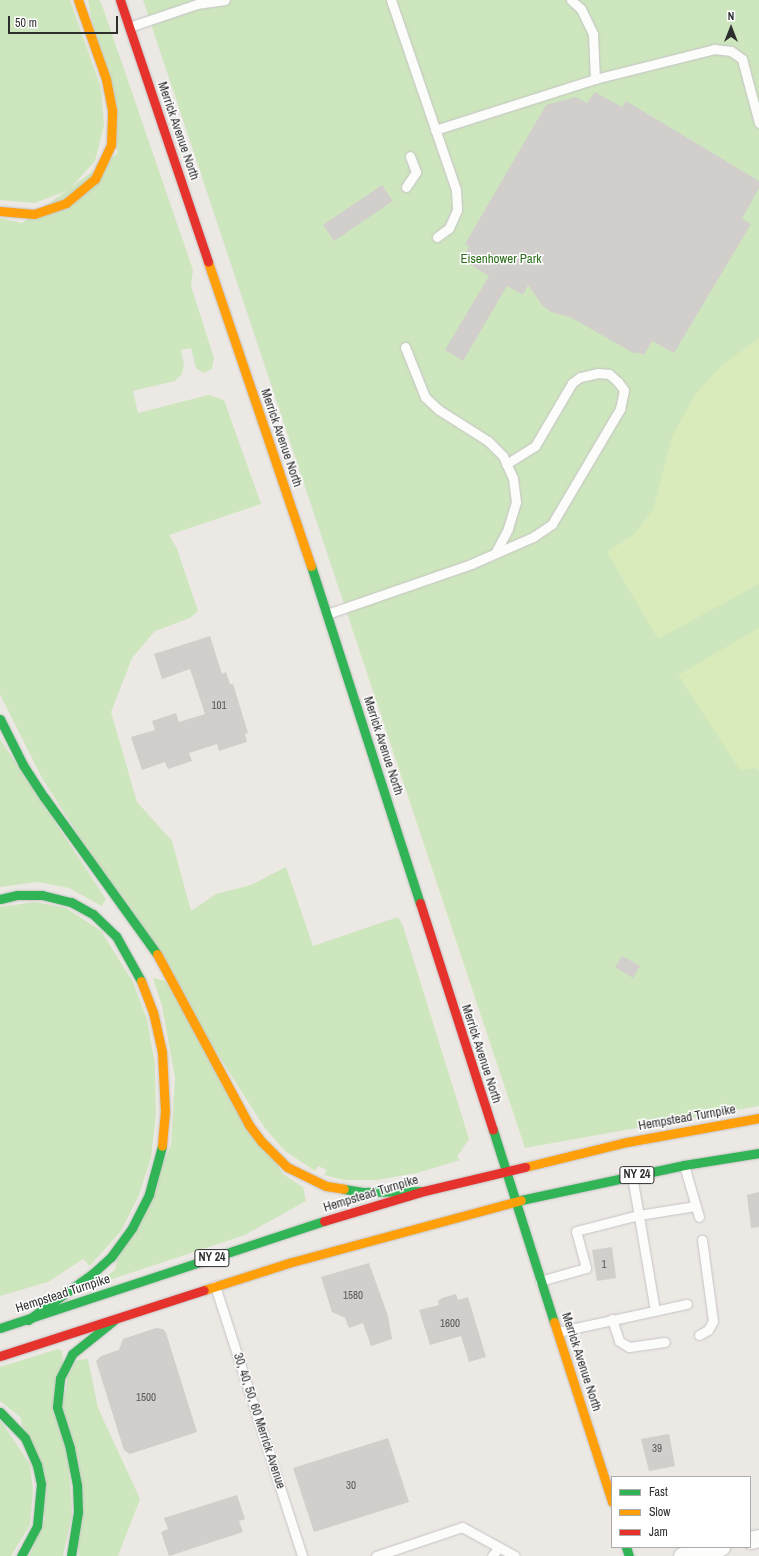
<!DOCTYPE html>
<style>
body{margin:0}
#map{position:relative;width:759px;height:1556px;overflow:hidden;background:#ece8e4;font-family:"Archivo Narrow",sans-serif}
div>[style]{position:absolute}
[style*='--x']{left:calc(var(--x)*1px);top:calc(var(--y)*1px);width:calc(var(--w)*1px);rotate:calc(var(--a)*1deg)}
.green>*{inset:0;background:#cee6be}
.pitch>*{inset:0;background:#d9eabb}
.building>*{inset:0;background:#d1cecb}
.roads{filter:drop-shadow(0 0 1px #c5c4c5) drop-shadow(0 0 1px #c5c4c5)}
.lane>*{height:9px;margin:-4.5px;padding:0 4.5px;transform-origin:4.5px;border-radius:4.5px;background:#fcfcfb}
.street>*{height:17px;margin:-8.5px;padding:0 8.5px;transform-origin:8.5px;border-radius:8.5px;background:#fcfcfb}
.fast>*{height:9px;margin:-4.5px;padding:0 4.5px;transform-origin:4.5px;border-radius:4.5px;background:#30b455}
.slow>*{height:9px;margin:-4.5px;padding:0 4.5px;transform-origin:4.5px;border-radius:4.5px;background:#ff9f0a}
.jam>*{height:9px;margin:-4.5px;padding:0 4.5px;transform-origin:4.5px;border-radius:4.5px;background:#e5322d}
span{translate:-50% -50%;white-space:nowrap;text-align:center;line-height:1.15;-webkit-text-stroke:3px #fff;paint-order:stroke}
.number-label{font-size:11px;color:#585857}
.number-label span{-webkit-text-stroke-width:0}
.shield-label span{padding:1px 3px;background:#fff;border:1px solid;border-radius:3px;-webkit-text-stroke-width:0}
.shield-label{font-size:12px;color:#2e2e2e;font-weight:700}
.street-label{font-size:13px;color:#2e2e2e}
.park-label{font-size:13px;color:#2c6e1b}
.legend{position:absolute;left:611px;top:1476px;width:140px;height:72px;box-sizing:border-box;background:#fff;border:1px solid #ababab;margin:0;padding:5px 7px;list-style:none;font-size:12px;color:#2e2e2e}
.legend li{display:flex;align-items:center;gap:8px;height:20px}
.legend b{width:20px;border:1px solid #ababab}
.north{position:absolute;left:711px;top:8px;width:40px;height:40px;-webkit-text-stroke:3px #fff;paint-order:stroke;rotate:0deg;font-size:11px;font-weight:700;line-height:16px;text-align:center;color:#2e2e2e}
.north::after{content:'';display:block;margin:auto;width:14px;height:18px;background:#2e2e2e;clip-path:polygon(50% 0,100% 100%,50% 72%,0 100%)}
.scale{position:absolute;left:8px;top:16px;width:110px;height:18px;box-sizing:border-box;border:2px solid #2e2e2e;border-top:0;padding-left:5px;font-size:12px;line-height:14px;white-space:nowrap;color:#2e2e2e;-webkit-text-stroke:3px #fff;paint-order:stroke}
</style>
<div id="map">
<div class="green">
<i style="clip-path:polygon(0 0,70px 0,101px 88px,104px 125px,95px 161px,69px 190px,35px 203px,0 200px)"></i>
<i style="clip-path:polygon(88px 0,99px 0,103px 8px,193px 270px,191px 286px,214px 358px,212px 369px,204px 373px,196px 368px,191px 348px,181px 350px,184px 365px,182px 374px,175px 381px,133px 391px,138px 413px,208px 395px,224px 400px,261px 504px,169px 535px,177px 549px,198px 611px,190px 618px,155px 631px,132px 658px,111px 712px,137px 802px,172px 841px,191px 911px,216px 894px,251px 885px,286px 867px,313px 946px,398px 917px,403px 926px,469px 1139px,457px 1157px,460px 1160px,417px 1173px,377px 1180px,345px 1180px,324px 1175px,327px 1170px,318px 1166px,315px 1171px,285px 1151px,264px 1127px,42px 778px,0 694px,0 218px,22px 223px,118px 153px)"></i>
<i style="clip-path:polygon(143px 0,759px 0,759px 1106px,525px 1148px)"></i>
<i style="clip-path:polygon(0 739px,106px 899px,102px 906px,69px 888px,38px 882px,0 887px)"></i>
<i style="clip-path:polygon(35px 902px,66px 908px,101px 931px,133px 982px,147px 1019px,155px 1064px,156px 1114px,151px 1158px,139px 1195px,121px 1231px,90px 1266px,83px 1259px,48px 1282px,0 1296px,0 907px)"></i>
<i style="clip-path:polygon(153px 978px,165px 981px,283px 1174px,303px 1187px,306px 1201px,245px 1235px,94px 1285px,115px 1270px,117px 1260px,171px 1145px,175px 1078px,162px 1006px)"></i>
<i style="clip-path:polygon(58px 1349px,62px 1351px,72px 1514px,63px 1556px,29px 1556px,45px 1519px,20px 1417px,0 1401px,0 1367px)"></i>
<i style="clip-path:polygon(88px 1359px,98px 1408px,140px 1499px,118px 1556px,79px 1556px,64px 1402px,68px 1375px,77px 1360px)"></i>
<i style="clip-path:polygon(0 1420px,30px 1464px,33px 1491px,30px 1525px,11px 1556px,0 1556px)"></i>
</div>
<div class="pitch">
<i style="clip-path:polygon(759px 338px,759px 584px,658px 639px,607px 552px,633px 535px,653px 510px,672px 437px,694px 396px,720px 367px)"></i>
<i style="clip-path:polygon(759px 628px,759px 770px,755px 768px,740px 770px,678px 675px)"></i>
</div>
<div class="building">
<i style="clip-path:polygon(595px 92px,622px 107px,626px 101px,759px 181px,759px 188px,742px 219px,751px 224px,674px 353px,652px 341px,644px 355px,638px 352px,635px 354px,570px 317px,551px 312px,542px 305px,528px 285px,523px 295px,507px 286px,463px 361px,445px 350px,489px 276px,462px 260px,469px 246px,465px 244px,546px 105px,576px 97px,587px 103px)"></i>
<i style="clip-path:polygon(382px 185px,393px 201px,334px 241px,323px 225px)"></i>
<i style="clip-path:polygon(210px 636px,222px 674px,226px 672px,230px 684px,233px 684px,248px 733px,245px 734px,247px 742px,219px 751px,217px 744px,189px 753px,192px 761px,168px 769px,165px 762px,142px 770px,131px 737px,155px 730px,152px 721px,176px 713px,179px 722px,205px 714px,190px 669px,162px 679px,154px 654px)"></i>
<i style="clip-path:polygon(622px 956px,640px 966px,633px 978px,615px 967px)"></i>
<i style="clip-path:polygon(759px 1192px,759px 1227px,751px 1228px,747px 1195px)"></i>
<i style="clip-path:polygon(612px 1247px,616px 1278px,597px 1281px,592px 1250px)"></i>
<i style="clip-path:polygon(369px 1263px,388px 1316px,392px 1339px,371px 1346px,363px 1323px,349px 1328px,345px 1318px,332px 1312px,321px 1277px)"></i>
<i style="clip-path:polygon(456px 1294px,458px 1300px,468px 1297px,486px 1357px,469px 1362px,461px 1336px,430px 1345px,419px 1310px,439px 1305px,438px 1301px,442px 1298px)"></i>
<i style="clip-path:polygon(156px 1328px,163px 1329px,166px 1333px,197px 1432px,130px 1454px,124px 1450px,96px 1361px,101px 1356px,119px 1350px,123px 1339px)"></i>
<i style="clip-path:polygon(669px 1434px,675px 1466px,649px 1471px,641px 1439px)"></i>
<i style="clip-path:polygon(388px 1438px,409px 1502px,314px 1532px,293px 1468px)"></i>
<i style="clip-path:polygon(237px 1495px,245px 1519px,239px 1521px,243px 1532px,169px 1556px,161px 1532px,168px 1529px,164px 1518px)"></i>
</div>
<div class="roads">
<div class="lane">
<i style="--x:391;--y:0;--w:201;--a:71.1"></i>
<i style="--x:456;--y:190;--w:20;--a:87"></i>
<i style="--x:457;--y:210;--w:20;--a:114"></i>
<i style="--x:449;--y:228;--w:15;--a:143"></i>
<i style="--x:571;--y:0;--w:13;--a:42"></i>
<i style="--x:581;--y:9;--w:28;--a:64"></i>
<i style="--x:593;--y:34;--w:45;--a:87.5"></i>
<i style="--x:129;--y:27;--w:72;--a:-18.7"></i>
<i style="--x:197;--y:4;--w:28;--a:-8"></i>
<i style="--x:435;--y:130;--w:168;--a:-17.7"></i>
<i style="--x:595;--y:79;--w:123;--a:-14.1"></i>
<i style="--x:714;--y:49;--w:17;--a:7"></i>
<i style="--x:731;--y:51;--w:14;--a:36"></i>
<i style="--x:742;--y:59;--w:66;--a:75.1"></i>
<i style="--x:406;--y:187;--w:18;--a:-56"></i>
<i style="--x:416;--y:172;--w:17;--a:-111"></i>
<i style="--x:405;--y:347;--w:54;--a:68.2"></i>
<i style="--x:425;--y:397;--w:19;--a:43"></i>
<i style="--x:439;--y:410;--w:58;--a:32.3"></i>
<i style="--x:488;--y:441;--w:21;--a:45"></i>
<i style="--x:503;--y:456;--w:24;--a:66"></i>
<i style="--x:513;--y:478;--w:24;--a:83"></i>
<i style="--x:516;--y:502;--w:28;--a:107"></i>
<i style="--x:508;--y:529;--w:26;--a:118"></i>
<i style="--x:327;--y:614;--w:152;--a:-19.1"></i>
<i style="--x:471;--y:564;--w:68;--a:-23.5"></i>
<i style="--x:533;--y:537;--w:23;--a:-34"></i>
<i style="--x:552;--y:524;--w:134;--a:-59.4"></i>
<i style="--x:620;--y:409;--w:19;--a:-78"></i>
<i style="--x:624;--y:390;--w:10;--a:-127"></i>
<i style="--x:618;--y:382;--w:12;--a:-138"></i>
<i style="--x:609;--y:374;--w:11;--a:-175"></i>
<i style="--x:598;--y:373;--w:18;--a:167"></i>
<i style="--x:580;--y:377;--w:10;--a:143"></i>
<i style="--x:572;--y:383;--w:73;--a:120.4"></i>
<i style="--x:535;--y:446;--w:34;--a:148"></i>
<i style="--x:684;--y:1165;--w:54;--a:73.9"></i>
<i style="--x:632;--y:1176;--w:136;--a:80.3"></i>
<i style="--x:540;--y:1281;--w:48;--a:-15.8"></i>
<i style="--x:586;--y:1268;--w:38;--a:-105"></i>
<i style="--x:576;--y:1231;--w:65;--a:-14.3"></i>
<i style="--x:639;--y:1215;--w:57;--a:-9.1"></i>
<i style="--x:215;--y:1286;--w:284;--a:72.1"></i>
<i style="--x:612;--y:1319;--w:23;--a:72"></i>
<i style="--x:619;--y:1341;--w:12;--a:31"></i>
<i style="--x:629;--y:1347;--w:36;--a:-8"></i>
<i style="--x:557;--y:1332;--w:133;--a:-12.2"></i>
<i style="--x:699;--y:1335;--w:10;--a:-29"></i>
<i style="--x:708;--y:1330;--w:10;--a:-61"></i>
<i style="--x:713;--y:1321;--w:82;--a:-97.7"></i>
<i style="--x:376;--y:1556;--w:91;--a:-18.6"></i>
<i style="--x:462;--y:1527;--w:60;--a:28.7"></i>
<i style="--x:492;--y:1556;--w:11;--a:-52"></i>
</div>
<div class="street">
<i style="--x:750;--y:1540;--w:9;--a:-13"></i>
<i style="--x:682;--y:1556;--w:40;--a:-13"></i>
</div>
<div class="fast">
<i style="--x:311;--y:566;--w:354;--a:72.1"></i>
<i style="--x:0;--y:719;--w:51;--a:63.4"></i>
<i style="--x:23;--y:765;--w:38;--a:57"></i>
<i style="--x:44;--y:797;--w:193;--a:54.3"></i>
<i style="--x:0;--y:899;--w:18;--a:-13"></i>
<i style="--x:18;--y:895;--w:24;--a:0"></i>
<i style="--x:42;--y:895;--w:30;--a:14"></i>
<i style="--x:71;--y:902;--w:25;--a:29"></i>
<i style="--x:93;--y:914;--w:32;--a:44"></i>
<i style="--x:116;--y:936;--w:51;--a:60.9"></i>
<i style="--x:493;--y:1130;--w:201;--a:72.4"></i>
<i style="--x:344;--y:1189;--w:20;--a:9"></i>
<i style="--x:364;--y:1192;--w:60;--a:-1"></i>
<i style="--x:521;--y:1200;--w:167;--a:-12.1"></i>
<i style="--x:684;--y:1165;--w:76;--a:-9.1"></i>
<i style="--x:28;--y:1320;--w:79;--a:-35.7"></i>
<i style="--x:92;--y:1274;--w:25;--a:-42"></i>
<i style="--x:111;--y:1257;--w:36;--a:-54"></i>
<i style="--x:132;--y:1228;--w:38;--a:-63"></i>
<i style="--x:149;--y:1194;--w:50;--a:-74.8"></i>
<i style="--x:0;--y:1328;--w:341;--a:-18.3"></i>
<i style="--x:0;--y:1412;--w:36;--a:46"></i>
<i style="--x:25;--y:1438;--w:30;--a:66"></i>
<i style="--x:37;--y:1465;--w:19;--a:78"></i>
<i style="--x:41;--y:1484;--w:42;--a:95.4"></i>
<i style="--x:37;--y:1526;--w:34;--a:118"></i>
<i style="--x:626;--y:1547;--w:9;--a:72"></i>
<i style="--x:71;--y:1556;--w:45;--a:-81"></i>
<i style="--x:78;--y:1512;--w:27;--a:-92"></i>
<i style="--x:77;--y:1485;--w:38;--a:-101"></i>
<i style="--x:70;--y:1448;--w:43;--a:-107.6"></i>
<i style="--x:57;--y:1407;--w:29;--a:-84"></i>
<i style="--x:60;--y:1378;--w:27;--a:-63"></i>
<i style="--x:72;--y:1354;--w:53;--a:-38.8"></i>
</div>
<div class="slow">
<i style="--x:0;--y:211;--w:34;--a:5"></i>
<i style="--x:34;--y:214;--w:34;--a:-19"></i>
<i style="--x:66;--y:203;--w:38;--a:-40"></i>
<i style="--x:95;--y:179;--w:38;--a:-65"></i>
<i style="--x:111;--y:145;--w:35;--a:-88"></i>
<i style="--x:112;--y:110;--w:32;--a:-101"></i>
<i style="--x:106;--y:79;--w:84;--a:-109.5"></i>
<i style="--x:208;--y:262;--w:321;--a:71.3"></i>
<i style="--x:157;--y:954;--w:194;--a:61.7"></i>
<i style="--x:249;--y:1125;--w:20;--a:53"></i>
<i style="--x:261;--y:1141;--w:37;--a:45"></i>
<i style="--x:287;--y:1167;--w:43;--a:26"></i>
<i style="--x:326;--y:1186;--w:18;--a:9"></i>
<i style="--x:141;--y:981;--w:33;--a:69"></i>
<i style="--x:153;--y:1012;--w:41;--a:77.3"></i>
<i style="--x:162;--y:1052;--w:59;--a:87.1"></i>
<i style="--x:165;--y:1111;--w:35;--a:95"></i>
<i style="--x:525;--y:1167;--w:105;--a:-13.8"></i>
<i style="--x:627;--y:1142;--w:134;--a:-10.3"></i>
<i style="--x:204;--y:1290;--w:92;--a:-17.7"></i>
<i style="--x:292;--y:1262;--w:237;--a:-15.1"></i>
<i style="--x:554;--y:1322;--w:189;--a:72.1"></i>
</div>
<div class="jam">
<i style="--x:120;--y:0;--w:276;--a:71.4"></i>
<i style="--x:420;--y:903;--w:238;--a:72.2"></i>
<i style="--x:324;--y:1221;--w:104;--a:-16.7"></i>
<i style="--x:424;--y:1191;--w:104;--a:-13.4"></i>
<i style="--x:0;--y:1356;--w:214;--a:-17.9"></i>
</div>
</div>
<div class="number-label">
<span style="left:219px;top:705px">101</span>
<span style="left:604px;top:1264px">1</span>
<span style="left:353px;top:1295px">1580</span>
<span style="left:450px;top:1323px">1600</span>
<span style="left:146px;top:1397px">1500</span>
<span style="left:657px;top:1448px">39</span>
<span style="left:351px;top:1485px">30</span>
</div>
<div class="shield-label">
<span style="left:637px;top:1175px">NY 24</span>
<span style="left:212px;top:1258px">NY 24</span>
</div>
<div class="street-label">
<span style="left:178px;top:131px;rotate:71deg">Merrick Avenue North</span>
<span style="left:281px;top:438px;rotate:71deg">Merrick Avenue North</span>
<span style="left:383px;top:746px;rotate:72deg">Merrick Avenue North</span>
<span style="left:481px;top:1054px;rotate:72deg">Merrick Avenue North</span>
<span style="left:687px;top:1118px;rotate:-10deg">Hempstead Turnpike</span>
<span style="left:371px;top:1194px;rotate:-17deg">Hempstead Turnpike</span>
<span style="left:63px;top:1294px;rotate:-18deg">Hempstead Turnpike</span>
<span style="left:581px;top:1362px;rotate:72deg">Merrick Avenue North</span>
<span style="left:259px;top:1421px;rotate:72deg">30, 40, 50, 60 Merrick Avenue</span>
</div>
<div class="park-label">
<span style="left:501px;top:259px">Eisenhower Park</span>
</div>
<ul class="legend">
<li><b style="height:5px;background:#30b455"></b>Fast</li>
<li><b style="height:5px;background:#ff9f0a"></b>Slow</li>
<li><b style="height:5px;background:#e5322d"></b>Jam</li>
</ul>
<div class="north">N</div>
<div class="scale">50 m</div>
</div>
